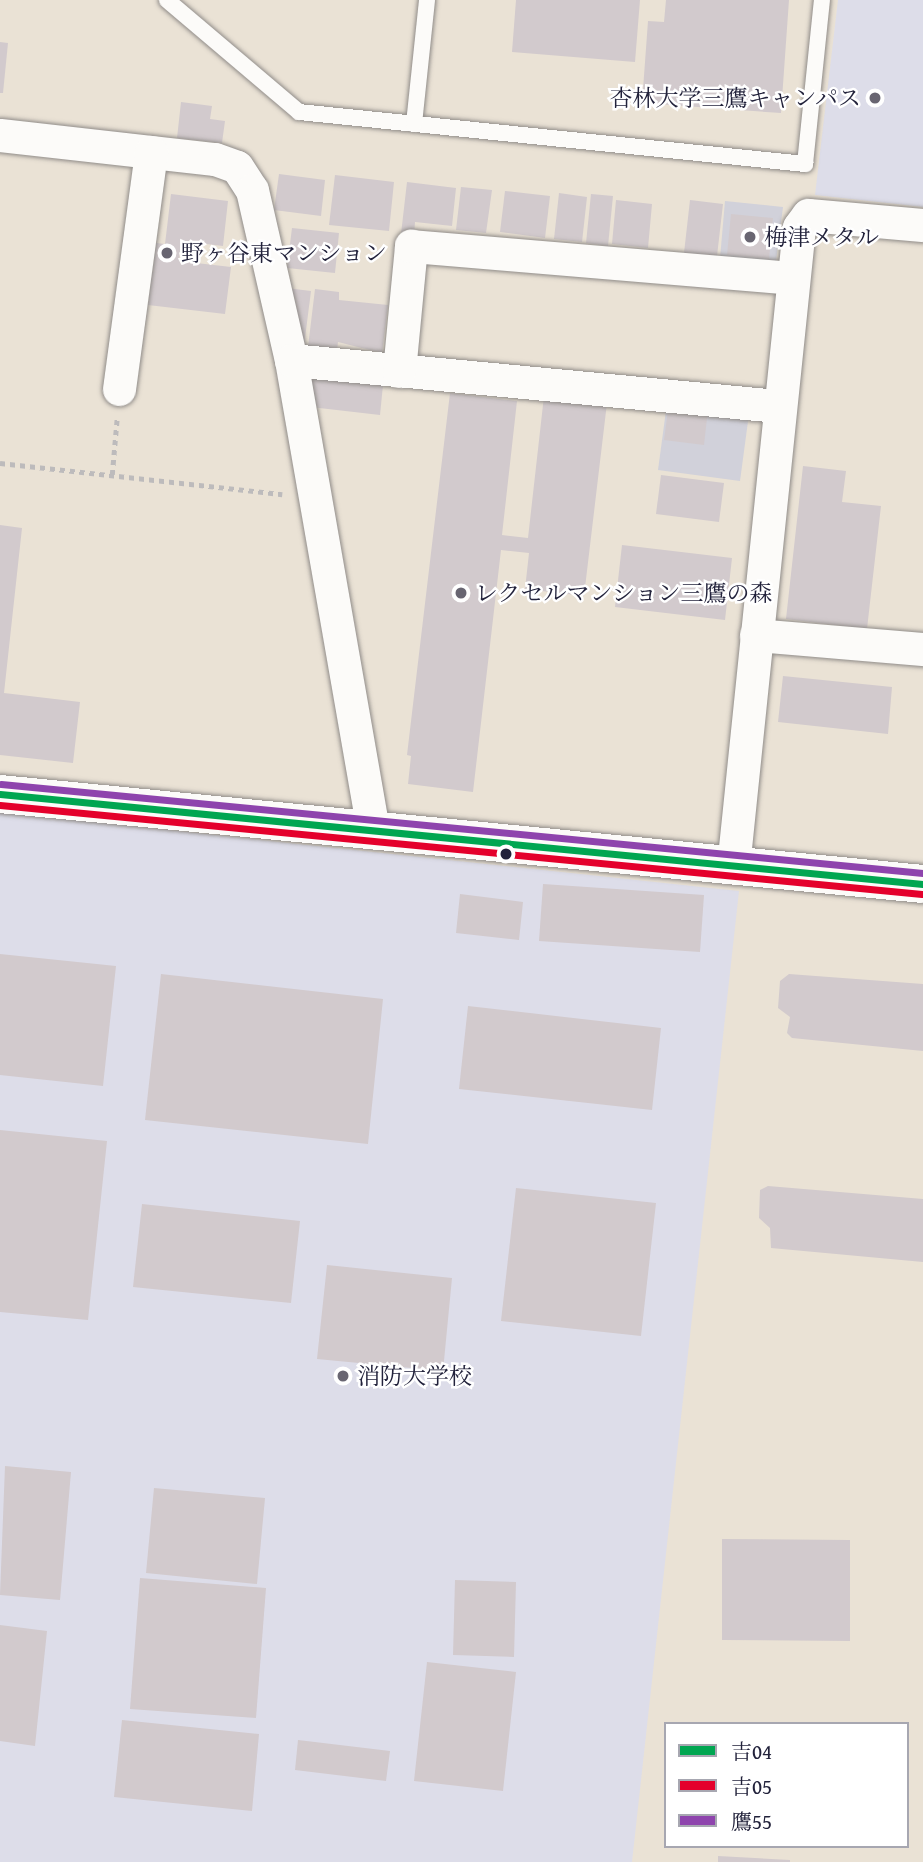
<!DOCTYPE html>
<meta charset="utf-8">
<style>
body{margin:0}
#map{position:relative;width:923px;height:1862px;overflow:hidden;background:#eae2d5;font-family:"Gentium Book Plus","Noto Serif JP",serif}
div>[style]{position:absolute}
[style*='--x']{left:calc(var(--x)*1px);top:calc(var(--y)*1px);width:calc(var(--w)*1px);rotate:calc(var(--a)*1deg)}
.built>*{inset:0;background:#dddde9}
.industrial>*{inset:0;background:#d1d1da}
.building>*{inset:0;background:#d2cacd}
.path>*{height:4.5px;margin-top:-2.25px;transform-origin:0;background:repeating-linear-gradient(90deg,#bdbbbc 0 5px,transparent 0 10px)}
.roads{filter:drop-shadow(0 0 2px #908c89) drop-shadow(0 0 2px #908c89)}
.lane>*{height:16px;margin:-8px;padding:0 8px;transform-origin:8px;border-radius:8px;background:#fcfbf9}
.street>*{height:33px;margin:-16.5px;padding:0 16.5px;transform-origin:16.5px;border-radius:16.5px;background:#fcfbf9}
.secondary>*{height:38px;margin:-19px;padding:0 19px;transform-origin:19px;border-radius:19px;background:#fcfbf9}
.bus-1>*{height:7px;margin:-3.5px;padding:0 3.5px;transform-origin:3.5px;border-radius:3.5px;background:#00a651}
.bus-2>*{height:7px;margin:-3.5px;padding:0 3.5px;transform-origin:3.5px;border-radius:3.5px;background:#e4002b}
.bus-3>*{height:7px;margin:-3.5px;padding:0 3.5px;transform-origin:3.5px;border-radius:3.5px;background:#8e44ad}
.dots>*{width:19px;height:19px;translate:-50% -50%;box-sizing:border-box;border:4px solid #fff;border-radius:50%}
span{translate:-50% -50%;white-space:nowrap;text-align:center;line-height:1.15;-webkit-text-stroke:5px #fff;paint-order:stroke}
.poi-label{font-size:23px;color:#22223b}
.right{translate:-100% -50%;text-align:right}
.left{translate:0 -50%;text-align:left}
.legend{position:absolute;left:664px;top:1722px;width:245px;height:126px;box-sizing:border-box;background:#fff;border:2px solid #a7a7b1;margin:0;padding:9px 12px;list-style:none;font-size:21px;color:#22223b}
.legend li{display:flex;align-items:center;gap:14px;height:35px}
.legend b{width:35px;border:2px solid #a7a7b1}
</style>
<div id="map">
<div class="built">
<i style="clip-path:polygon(838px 0,923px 0,923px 207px,815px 195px)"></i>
<i style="clip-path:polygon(0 812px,739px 891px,632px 1862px,0 1862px)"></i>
</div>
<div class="industrial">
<i style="clip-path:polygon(725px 201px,783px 207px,774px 277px,719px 270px)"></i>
<i style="clip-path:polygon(667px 403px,749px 414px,740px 481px,658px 470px)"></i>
</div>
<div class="building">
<i style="clip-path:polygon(516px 0,640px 0,635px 62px,512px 52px)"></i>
<i style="clip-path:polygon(666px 0,789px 0,781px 113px,642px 103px,648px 21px,664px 22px)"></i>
<i style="clip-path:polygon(0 42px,8px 43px,3px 93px,0 93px)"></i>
<i style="clip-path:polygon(181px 102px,212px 106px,210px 119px,225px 121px,222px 143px,177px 138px)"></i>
<i style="clip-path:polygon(279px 174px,325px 180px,321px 216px,274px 210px)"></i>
<i style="clip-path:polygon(335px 175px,394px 182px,389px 231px,329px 225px)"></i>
<i style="clip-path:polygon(407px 182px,456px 188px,452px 226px,415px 222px,414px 236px,401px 234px)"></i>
<i style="clip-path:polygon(461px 187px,492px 190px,486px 233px,456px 230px)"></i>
<i style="clip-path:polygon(505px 191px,550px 196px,545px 238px,500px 232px)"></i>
<i style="clip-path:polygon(559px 193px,587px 197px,582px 242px,554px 239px)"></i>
<i style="clip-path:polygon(171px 194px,228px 201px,223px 246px,181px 241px,179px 261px,231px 267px,225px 314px,148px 305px,156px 243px,165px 244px)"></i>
<i style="clip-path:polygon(591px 194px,613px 196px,608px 246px,586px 243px)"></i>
<i style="clip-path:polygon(616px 200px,652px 204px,648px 248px,612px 244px)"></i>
<i style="clip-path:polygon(690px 200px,723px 204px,717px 256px,684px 253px)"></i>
<i style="clip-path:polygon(731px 214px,773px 218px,769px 259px,727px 255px)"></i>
<i style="clip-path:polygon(292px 228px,339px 233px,335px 273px,287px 268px)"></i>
<i style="clip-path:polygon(278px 287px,311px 291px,304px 346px)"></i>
<i style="clip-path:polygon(315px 289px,339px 292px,339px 300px,388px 305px,382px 353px,338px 342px,337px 350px,308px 347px)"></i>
<i style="clip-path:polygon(306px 375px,383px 385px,380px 415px,302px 406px)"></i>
<i style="clip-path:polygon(450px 393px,517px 401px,502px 535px,528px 538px,544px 396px,607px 403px,584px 596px,525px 589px,529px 553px,501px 550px,473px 792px,408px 784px,411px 756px,407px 755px)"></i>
<i style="clip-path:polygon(669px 403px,708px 409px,704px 445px,664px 440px)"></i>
<i style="clip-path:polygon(803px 466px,846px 471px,842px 502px,881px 506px,867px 629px,786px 619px)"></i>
<i style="clip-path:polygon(661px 475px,724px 483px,719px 522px,656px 514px)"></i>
<i style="clip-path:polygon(0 525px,22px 528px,4px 693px,80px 702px,73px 763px,0 755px)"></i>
<i style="clip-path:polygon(622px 545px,732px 558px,725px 620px,615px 607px)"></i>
<i style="clip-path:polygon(783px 676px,892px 687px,888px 734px,778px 722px)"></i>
<i style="clip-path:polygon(543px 884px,704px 895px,700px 952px,539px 941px)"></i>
<i style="clip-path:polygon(460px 894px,523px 902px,519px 940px,456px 933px)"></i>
<i style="clip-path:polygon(0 954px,116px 966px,103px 1086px,0 1075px)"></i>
<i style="clip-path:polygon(161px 974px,383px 999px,368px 1144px,145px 1120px)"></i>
<i style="clip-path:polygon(789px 974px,923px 984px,923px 1051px,792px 1038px,787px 1033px,790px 1017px,778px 1008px,780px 981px)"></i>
<i style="clip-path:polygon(468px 1006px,661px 1028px,652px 1110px,459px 1089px)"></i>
<i style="clip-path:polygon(0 1130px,107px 1141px,88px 1320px,0 1312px)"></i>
<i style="clip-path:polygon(768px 1186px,923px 1199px,923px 1262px,771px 1248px,770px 1228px,759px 1218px,760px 1190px)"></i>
<i style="clip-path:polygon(516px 1188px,656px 1203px,641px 1336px,501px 1321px)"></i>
<i style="clip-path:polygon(142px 1204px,300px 1221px,291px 1303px,133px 1287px)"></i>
<i style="clip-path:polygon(327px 1265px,452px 1278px,443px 1371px,317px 1359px)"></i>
<i style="clip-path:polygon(5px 1466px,71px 1472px,60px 1600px,0 1595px)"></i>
<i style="clip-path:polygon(154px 1488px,265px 1498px,257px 1584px,146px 1573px)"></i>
<i style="clip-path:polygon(722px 1539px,850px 1540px,850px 1641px,722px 1640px)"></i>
<i style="clip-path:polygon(140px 1578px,266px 1588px,256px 1718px,130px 1709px)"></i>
<i style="clip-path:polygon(455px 1580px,516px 1582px,514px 1657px,453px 1655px)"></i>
<i style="clip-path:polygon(0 1625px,47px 1631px,35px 1746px,0 1741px)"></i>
<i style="clip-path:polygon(427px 1662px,516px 1672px,503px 1791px,414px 1781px)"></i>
<i style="clip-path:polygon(122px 1720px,259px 1734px,252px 1811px,114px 1797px)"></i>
<i style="clip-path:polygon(298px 1740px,390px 1751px,386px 1781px,295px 1770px)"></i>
<i style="clip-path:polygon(718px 1856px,790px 1860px,790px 1862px,718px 1862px)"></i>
</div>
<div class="path">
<i style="--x:0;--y:463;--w:284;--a:6.3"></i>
<i style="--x:112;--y:475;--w:57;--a:-85"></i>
</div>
<div class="roads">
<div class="lane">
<i style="--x:167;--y:0;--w:173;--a:40.3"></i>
<i style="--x:299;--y:112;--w:509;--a:5.87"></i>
<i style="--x:805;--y:164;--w:165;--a:-84.1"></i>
<i style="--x:414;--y:124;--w:125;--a:-84"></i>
</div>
<div class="street">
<i style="--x:0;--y:135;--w:216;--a:6.4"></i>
<i style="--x:215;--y:159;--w:23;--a:20"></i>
<i style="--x:237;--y:167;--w:27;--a:57"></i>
<i style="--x:252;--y:190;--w:174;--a:77.1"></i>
<i style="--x:291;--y:360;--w:479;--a:80.1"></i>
<i style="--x:291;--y:360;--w:491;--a:5.4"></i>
<i style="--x:399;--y:371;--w:126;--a:-84.5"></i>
<i style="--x:411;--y:246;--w:383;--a:4.8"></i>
<i style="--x:119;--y:389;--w:239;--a:-82.3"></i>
<i style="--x:756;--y:635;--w:168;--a:4.8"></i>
<i style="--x:733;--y:867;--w:643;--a:-84.11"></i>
<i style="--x:799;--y:227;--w:15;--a:-53"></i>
<i style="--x:808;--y:215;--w:115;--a:5"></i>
</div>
<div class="secondary">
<i style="--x:0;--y:794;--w:927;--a:5.57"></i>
</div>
</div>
<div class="bus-1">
<i style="--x:0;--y:794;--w:927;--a:5.57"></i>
</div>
<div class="bus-2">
<i style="--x:0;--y:805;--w:926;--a:5.51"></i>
</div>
<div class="bus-3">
<i style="--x:1;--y:784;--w:926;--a:5.51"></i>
</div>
<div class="dots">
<i style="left:875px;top:98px;background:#686571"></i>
<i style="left:750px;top:237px;background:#686571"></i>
<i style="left:167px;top:253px;background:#686571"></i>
<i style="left:461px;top:593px;background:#686571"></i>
<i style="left:506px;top:854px;background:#22223b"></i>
<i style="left:343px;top:1376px;background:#686571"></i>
</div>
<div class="poi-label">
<span class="right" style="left:861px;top:98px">杏林大学三鷹キャンパス</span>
<span class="left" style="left:764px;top:237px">梅津メタル</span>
<span class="left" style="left:181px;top:253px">野ヶ谷東マンション</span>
<span class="left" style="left:475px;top:593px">レクセルマンション三鷹の森</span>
<span class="left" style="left:357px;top:1376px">消防大学校</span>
</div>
<ul class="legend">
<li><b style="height:9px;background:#00a651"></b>吉04</li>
<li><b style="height:9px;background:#e4002b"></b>吉05</li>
<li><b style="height:9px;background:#8e44ad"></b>鷹55</li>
</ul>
</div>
